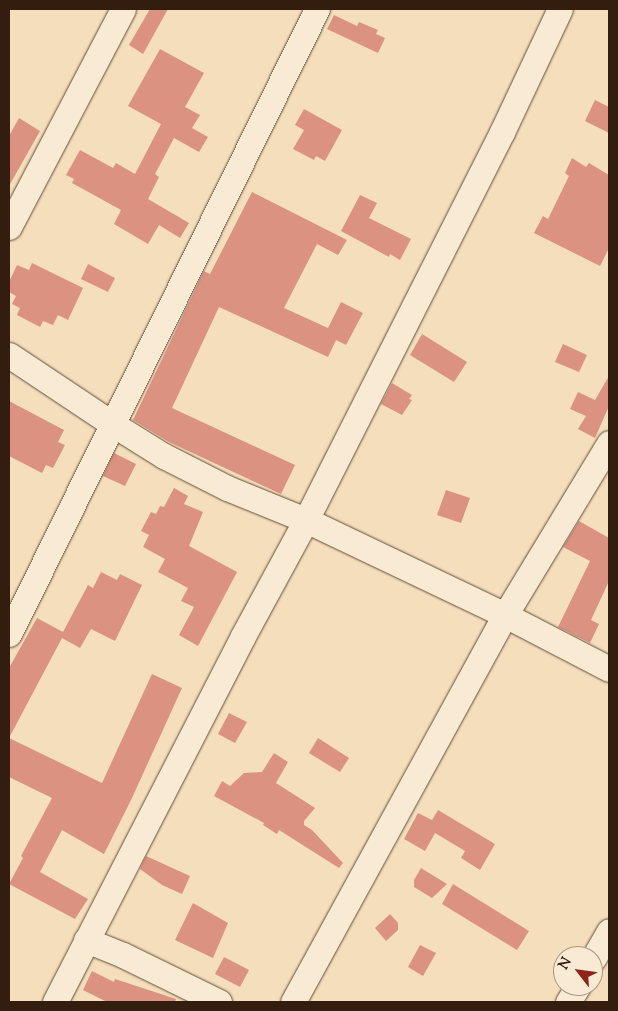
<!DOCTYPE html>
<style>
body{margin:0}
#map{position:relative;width:618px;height:1011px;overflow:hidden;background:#f4debb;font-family:"Sorts Mill Goudy",serif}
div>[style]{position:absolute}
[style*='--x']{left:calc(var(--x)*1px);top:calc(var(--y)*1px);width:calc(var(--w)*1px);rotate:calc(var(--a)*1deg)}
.building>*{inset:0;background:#dc9280}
.roads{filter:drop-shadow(0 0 1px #634d39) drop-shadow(0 0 1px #634d39)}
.minor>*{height:25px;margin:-12.5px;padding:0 12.5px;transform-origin:12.5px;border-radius:12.5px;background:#f8ead3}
span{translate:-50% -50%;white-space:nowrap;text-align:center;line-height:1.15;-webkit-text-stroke:4px #f8ead3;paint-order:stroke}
.frame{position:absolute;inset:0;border:10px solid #331d0e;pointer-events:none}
.north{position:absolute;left:553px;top:946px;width:50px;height:50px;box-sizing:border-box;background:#f8ead3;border:1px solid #a99884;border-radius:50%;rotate:300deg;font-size:14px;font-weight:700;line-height:20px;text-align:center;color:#331d0e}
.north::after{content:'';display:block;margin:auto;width:18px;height:22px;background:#8f2418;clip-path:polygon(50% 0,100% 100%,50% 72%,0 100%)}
</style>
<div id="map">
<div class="building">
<i style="clip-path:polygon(150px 9px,168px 9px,143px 54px,129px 45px)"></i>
<i style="clip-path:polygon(334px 15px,357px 26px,359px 22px,378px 30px,376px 34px,385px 38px,378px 53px,327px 29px)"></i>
<i style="clip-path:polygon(160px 49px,204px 73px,185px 107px,200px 115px,192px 128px,208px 137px,199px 152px,174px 138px,155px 174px,159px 177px,148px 199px,189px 223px,180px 238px,159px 225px,148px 244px,114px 224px,121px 210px,72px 183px,74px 179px,66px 175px,80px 150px,113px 168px,116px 163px,135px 174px,161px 124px,128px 106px)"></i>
<i style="clip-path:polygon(595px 100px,609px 107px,609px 133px,585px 121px)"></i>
<i style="clip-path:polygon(304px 109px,342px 130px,325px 161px,316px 156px,314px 160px,293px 149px,304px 130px,295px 125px)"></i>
<i style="clip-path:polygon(19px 118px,40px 131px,9px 186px,9px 136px)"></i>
<i style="clip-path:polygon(572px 158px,586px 167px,589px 163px,609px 175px,609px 248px,600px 266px,534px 233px,543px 216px,548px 219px,569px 176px,565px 173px)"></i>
<i style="clip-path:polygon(252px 192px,347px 240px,338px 255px,317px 244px,284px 308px,328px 328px,341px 302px,363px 313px,346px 345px,336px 340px,328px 357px,219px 307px,172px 408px,295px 465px,281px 494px,169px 442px,133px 420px,204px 271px,210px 274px)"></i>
<i style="clip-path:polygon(360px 195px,377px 203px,369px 218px,411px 239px,400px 260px,390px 254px,389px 257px,341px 231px)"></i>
<i style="clip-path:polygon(32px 263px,83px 288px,68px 320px,58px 315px,53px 325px,43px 321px,40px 327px,17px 315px,20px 308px,12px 304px,16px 296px,9px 292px,9px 282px,17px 265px,29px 270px)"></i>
<i style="clip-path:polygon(88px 264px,115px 278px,108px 292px,81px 279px)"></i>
<i style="clip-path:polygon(422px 334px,467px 362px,454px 382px,410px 355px)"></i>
<i style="clip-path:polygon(563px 344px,587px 355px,579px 372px,555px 362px)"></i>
<i style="clip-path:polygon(609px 376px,609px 406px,595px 438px,578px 429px,586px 416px,570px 409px,578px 392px,595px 400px)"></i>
<i style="clip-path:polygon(392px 383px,412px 395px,409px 399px,412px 400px,402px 415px,381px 404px)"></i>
<i style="clip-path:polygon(9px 401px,64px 430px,58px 442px,65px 445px,53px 468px,46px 465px,42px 473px,9px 456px)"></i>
<i style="clip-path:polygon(114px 453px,136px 464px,125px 486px,103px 476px)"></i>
<i style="clip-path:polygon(174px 488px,188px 496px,184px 504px,203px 512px,189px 546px,237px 572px,198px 646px,179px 635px,194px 607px,181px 601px,188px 588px,158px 572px,165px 559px,143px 547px,149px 535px,141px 531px,151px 512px,156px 514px,160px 506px,164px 507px)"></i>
<i style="clip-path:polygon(446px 490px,470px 498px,461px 523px,437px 515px)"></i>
<i style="clip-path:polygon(579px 521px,609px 538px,609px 581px,591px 620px,599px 624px,590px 643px,558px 627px,590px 561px,563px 547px)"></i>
<i style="clip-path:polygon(101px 572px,117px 580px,120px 574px,142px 585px,115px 641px,91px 629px,80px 648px,62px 638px,9px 738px,102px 783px,152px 674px,182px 688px,132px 798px,104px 854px,62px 830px,40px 872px,88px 899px,75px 919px,9px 884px,23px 858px,21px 856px,52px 798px,9px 777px,9px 668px,37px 618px,63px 632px,88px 585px,93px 588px)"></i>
<i style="clip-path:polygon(229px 713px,247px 722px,235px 743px,218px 734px)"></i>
<i style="clip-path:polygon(318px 738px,349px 758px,340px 772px,309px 753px)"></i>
<i style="clip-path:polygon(274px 753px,288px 762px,276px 783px,315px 808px,304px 821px,304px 825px,312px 830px,343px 863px,339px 868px,279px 830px,277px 834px,263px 825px,264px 823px,214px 796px,222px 781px,230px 786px,244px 773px,262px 772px)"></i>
<i style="clip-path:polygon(438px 810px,495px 844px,480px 870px,461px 858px,465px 851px,435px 833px,425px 851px,404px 839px,418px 813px,432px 820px)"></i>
<i style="clip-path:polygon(146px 856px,190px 876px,182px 894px,162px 885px,140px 869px)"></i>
<i style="clip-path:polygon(421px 868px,447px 884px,432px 898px,414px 887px,414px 880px)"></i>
<i style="clip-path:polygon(453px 884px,529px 931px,517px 950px,442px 904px)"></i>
<i style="clip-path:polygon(193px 903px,228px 923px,213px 958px,175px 940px)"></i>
<i style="clip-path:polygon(390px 914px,398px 923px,398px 930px,386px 941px,375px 928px)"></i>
<i style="clip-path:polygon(420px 945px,436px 953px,423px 976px,408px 967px)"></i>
<i style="clip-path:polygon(224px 957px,249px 970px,240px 987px,215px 974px)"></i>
<i style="clip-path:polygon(92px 971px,114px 982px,115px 979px,176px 999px,175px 1002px,107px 1002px,83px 990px)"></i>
</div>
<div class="roads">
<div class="minor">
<i style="--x:9;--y:227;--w:246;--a:-62.4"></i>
<i style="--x:9;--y:355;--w:123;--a:33.7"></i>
<i style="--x:111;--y:423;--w:62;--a:31.9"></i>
<i style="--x:164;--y:456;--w:71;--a:26.9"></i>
<i style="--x:227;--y:488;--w:85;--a:22.1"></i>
<i style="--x:306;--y:520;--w:221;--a:25.5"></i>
<i style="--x:505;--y:615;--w:117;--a:27.4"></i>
<i style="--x:9;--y:634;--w:697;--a:-63.77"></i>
<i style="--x:86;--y:940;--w:40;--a:22"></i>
<i style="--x:123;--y:955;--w:107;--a:26.1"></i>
<i style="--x:593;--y:959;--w:32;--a:-60"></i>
<i style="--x:55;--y:1002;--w:411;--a:-62.8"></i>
<i style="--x:243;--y:636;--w:132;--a:-61.5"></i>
<i style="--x:306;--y:520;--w:435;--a:-63.2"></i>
<i style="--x:502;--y:132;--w:136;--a:-64.8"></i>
<i style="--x:293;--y:1002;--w:441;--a:-61.3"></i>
<i style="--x:505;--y:615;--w:201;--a:-58.8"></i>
<i style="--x:568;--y:1002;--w:19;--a:-58"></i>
</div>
</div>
<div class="frame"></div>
<div class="north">N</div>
</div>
